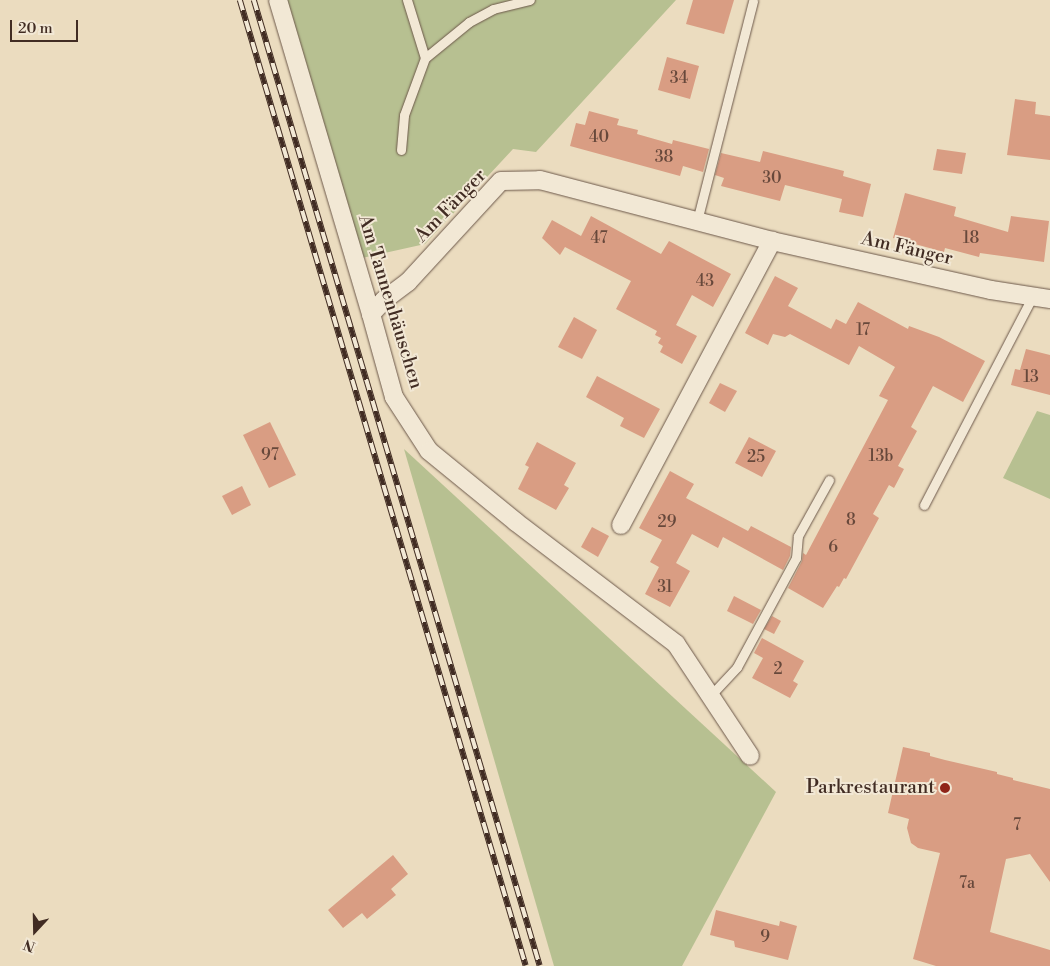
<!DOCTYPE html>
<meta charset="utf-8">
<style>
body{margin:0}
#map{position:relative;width:1050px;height:966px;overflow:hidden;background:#ebdcbf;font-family:"Libre Bodoni",serif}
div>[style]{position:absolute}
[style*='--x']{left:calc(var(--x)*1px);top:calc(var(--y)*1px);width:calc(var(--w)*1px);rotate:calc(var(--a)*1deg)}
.green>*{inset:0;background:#b7c091}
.building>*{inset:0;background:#d99d83}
.roads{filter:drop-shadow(0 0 1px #6c584a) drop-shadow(0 0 1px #6c584a)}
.lane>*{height:9px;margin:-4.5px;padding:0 4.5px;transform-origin:4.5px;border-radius:4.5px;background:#f2e8d5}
.street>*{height:18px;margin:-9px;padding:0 9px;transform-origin:9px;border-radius:9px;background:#f2e8d5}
.rail>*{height:5.5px;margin-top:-2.75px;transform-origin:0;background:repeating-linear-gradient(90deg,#f2e8d5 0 11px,#412c23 0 22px);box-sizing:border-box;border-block:1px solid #412c23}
.dots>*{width:14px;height:14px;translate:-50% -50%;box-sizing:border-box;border:2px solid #f2e8d5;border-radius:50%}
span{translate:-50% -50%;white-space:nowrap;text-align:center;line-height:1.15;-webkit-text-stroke:4px #f2e8d5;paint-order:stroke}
.number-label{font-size:16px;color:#67483b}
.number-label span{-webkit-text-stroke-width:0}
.street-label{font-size:19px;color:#412c23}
.poi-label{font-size:19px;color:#412c23}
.right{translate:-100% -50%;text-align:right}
.north{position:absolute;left:10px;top:906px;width:50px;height:50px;-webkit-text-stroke:4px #f2e8d5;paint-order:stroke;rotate:201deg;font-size:14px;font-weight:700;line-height:20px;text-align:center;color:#412c23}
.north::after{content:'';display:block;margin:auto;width:18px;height:22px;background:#412c23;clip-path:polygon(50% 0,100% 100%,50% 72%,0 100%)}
.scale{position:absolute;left:10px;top:20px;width:68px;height:22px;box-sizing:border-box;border:2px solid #412c23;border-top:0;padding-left:6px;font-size:15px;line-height:18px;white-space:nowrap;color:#412c23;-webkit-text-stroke:4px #f2e8d5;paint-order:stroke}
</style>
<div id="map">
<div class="green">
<i style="clip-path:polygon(286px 0,676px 0,536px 152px,513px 149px,425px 244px,362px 258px)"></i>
<i style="clip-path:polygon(1037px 411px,1050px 415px,1050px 499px,1003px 478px)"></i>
<i style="clip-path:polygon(404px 449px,776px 792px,682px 966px,554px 966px)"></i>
</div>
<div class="building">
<i style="clip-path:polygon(693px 0,734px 0,724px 34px,686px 24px)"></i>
<i style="clip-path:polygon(667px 57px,699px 66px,690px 99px,658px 90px)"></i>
<i style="clip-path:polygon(1015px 99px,1036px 102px,1035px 114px,1050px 116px,1050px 160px,1007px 155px)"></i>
<i style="clip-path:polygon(589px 111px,619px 119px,617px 125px,638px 130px,637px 134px,672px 144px,673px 140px,709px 149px,703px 172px,683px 166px,680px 176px,570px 146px,576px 123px,585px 125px)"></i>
<i style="clip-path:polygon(937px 149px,966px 153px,962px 174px,933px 170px)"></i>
<i style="clip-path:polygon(763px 151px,844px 171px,843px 176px,871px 184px,863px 217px,839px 212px,842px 199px,785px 185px,780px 201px,721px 186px,724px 178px,715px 175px,721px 153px,760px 162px)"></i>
<i style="clip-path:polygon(905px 193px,956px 207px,954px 216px,1008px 232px,1011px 216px,1049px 221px,1044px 262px,980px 253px,979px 257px,945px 248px,944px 252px,893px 238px)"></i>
<i style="clip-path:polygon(591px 216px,661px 254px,669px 241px,731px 274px,713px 307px,692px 295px,676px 325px,697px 336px,682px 364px,660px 352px,663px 346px,658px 343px,661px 338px,655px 335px,657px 331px,616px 309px,631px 281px,565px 247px,560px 255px,542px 238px,552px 220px,581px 236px)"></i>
<i style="clip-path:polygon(775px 276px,798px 288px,788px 306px,831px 329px,836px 319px,846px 324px,858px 302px,908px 329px,909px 326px,939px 337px,985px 361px,963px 402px,933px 386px,911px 427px,917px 431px,898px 466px,904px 469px,894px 488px,889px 485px,873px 514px,879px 518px,846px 579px,844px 578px,839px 587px,837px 586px,823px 608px,788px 588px,802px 561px,803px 553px,806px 555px,888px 400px,879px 396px,895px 367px,859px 346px,849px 365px,790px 334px,785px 337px,773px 334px,768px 345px,745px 333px)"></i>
<i style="clip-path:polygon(574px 317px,597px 330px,582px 359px,558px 347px)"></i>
<i style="clip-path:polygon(1026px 349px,1050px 355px,1050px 395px,1011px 385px,1015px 369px,1020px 370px)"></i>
<i style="clip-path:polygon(597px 376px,660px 409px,644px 438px,620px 426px,624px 418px,586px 397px)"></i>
<i style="clip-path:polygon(720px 383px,737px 391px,725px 412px,709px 403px)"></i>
<i style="clip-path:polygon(270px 422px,296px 475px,269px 488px,243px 435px)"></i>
<i style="clip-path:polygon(749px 437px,776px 451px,762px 477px,735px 463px)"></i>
<i style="clip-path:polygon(537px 442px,576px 463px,564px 485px,569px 488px,556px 510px,518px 489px,529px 467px,525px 465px)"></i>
<i style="clip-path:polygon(670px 471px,694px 484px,686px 498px,748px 531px,751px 526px,791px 547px,790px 556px,783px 570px,723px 537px,718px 548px,692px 534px,676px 563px,690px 571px,670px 607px,645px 594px,659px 567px,650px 562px,662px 540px,639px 528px)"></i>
<i style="clip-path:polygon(242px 486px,251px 505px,232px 515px,222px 496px)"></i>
<i style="clip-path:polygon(592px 527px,609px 536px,598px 557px,581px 547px)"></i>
<i style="clip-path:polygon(734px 596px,761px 610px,753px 624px,727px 611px)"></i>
<i style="clip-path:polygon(772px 616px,781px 621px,774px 634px,764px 629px)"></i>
<i style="clip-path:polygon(762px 638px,804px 661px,793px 681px,798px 684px,790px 698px,752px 678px,763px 658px,754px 653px)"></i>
<i style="clip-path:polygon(903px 747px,930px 753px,930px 756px,945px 760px,997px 772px,997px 774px,1013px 778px,1013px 780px,1050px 789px,1050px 882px,1030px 854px,1006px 859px,990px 932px,1050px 950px,1050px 966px,936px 966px,913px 959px,940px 853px,918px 848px,911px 843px,907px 828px,909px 819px,888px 813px)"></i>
<i style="clip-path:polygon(393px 855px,408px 874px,391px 889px,396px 895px,367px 919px,362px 913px,343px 928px,328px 910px)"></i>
<i style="clip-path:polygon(716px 910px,779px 926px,780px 921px,797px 926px,788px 960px,735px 947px,734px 941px,710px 935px)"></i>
</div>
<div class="roads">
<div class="lane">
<i style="--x:425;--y:58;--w:57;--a:-39.3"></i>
<i style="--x:469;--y:22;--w:27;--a:-28"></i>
<i style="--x:493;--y:9;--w:38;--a:-14"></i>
<i style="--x:401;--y:150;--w:35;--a:-85"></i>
<i style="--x:404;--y:115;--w:61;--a:-69.8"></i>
<i style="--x:425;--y:58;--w:61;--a:-107.2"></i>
<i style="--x:697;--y:221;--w:227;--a:-75.7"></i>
<i style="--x:924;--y:505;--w:236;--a:-62.5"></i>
<i style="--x:711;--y:695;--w:38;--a:-47"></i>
<i style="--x:737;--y:667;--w:124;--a:-61.6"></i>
<i style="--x:796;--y:558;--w:22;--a:-85"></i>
<i style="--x:798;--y:536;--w:64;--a:-61"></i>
</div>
<div class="street">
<i style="--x:278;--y:0;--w:327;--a:73.5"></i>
<i style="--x:371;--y:314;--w:86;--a:74.5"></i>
<i style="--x:394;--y:397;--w:64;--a:57.1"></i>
<i style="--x:429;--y:451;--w:112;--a:39.2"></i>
<i style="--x:516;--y:522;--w:201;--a:37.3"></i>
<i style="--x:676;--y:644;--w:134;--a:56.5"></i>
<i style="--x:371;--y:314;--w:19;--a:-47"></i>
<i style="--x:384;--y:300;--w:30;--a:-37"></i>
<i style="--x:408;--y:282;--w:137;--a:-47.4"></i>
<i style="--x:501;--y:181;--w:39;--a:-1"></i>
<i style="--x:540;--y:180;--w:240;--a:14.7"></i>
<i style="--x:772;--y:241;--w:224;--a:12.6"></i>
<i style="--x:991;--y:290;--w:60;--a:8.7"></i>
<i style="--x:621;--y:525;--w:322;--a:-62"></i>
</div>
</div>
<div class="rail">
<i style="--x:240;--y:0;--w:1007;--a:73.51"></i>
<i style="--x:254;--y:0;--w:1007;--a:73.51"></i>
</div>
<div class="dots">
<i style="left:945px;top:788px;background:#8f2418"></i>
</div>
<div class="number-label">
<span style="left:679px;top:78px">34</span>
<span style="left:599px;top:137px">40</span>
<span style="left:664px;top:157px">38</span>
<span style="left:772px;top:178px">30</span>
<span style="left:599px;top:238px">47</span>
<span style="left:971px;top:238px">18</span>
<span style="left:705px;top:281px">43</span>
<span style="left:863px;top:330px">17</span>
<span style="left:1031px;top:377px">13</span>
<span style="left:270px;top:455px">97</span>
<span style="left:881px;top:456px">13b</span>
<span style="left:756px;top:457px">25</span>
<span style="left:851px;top:520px">8</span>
<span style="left:667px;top:522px">29</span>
<span style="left:833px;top:547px">6</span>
<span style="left:665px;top:587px">31</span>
<span style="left:778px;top:669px">2</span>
<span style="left:1017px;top:825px">7</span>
<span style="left:967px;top:883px">7a</span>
<span style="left:765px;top:937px">9</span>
</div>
<div class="street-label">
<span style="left:451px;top:206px;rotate:-46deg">Am Fänger</span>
<span style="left:907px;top:249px;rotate:13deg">Am Fänger</span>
<span style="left:390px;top:302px;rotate:73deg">Am Tannenhäuschen</span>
</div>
<div class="poi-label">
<span class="right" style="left:935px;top:788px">Parkrestaurant</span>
</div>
<div class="north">N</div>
<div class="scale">20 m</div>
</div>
